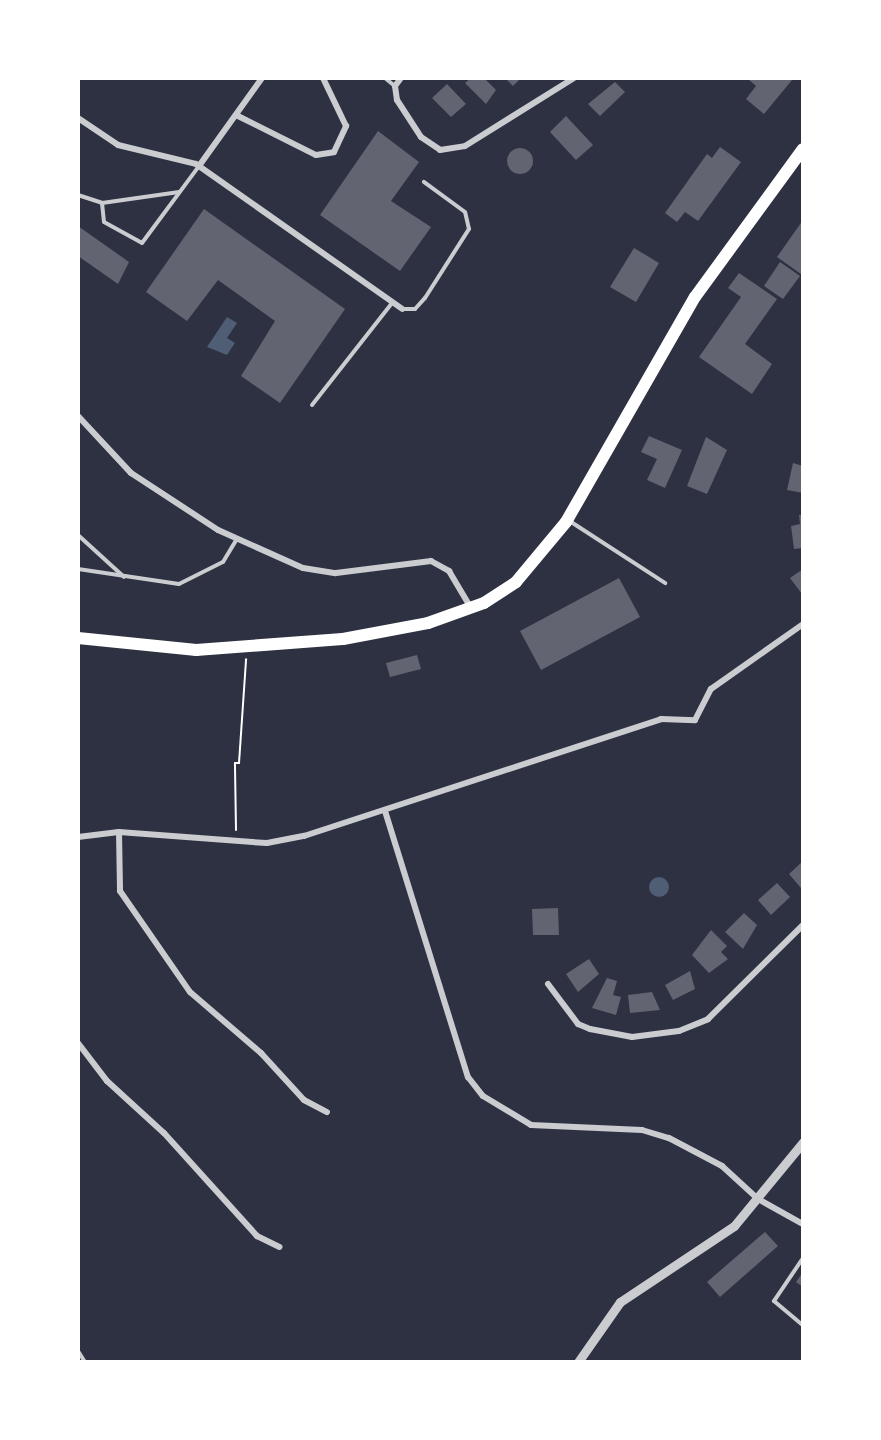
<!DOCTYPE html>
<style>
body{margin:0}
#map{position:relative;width:881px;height:1440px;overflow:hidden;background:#2d3142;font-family:"Source Sans 3",sans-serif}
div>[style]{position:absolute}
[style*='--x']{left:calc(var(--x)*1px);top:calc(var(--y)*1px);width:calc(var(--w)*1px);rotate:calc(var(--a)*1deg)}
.water>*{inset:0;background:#4f5d75}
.round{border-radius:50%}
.building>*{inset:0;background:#626471}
.path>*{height:2px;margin:-1px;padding:0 1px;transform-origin:1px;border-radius:1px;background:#fff}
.service>*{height:4px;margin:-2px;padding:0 2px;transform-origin:2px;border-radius:2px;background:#caccd0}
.minor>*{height:6px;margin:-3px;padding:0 3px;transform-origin:3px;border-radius:3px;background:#caccd0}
.tertiary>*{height:9px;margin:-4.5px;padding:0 4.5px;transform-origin:4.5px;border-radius:4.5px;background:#caccd0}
.primary>*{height:12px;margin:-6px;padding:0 6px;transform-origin:6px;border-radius:6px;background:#fff}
span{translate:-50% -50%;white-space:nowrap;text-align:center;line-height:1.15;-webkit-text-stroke:4.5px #fff;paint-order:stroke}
.frame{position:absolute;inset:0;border:80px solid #fff;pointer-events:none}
</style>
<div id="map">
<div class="water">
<i style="clip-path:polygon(227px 317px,237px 323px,227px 338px,235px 343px,227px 355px,207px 347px)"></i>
<i class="round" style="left:649px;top:877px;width:20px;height:20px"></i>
</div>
<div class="building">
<i style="clip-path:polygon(471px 78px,484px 78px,496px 90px,486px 104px,465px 83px)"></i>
<i style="clip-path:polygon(505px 78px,521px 78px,513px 86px)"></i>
<i style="clip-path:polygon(747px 78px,789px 78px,792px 80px,764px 114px,746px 99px,756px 86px)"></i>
<i style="clip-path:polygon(615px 82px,625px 92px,600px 116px,588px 104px)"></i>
<i style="clip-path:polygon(447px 84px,466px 104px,451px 117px,432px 98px)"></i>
<i style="clip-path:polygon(566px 116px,593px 145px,576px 160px,550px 132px)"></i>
<i style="clip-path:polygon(378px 131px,419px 162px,391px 201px,431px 227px,400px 271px,320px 215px)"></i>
<i style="clip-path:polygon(720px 147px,741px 162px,698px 221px,685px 212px,677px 222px,665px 213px,707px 154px,712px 158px)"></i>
<i class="round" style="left:507px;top:148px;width:26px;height:26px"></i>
<i style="clip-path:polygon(204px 209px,345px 309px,280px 403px,241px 376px,275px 321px,218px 280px,187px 321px,146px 292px)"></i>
<i style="clip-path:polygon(803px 220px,803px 270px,801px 274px,777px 257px)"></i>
<i style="clip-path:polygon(78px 226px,129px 262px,118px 284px,78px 256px)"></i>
<i style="clip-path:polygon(634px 248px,659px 263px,636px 302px,610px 287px)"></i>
<i style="clip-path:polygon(780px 262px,800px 276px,783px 299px,764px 286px)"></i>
<i style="clip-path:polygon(739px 273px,777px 299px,745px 344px,772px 364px,752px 394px,699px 357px,741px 297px,728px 288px)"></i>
<i style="clip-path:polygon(649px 436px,682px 450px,665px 488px,647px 480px,657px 459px,641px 452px)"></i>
<i style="clip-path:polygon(706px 437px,727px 450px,707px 494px,687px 486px)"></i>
<i style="clip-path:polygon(793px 463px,803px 466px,803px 493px,787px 490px)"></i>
<i style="clip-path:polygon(799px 515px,803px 515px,803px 548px,794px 549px,791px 526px,800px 524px)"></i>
<i style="clip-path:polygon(803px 569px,803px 593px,802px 594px,790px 578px)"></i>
<i style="clip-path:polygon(619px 578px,640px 617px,541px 670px,520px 631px)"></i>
<i style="clip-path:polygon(417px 655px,421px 669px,390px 677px,386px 663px)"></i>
<i style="clip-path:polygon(803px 861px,803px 886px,801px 888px,789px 874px)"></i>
<i style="clip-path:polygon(777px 883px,790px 897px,771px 915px,758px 900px)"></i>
<i style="clip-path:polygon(558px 908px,559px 935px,533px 935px,532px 909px)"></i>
<i style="clip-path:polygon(744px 913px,757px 925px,743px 949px,725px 932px)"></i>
<i style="clip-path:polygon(711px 930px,727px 946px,721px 952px,728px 959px,709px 973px,692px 955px)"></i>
<i style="clip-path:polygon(589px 959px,599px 974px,578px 992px,566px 974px)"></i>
<i style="clip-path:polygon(690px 971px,695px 989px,673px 1000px,665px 985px)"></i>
<i style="clip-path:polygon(607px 978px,617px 981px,613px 995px,621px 997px,616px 1015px,592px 1008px)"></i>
<i style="clip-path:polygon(652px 992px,660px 1010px,630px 1013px,628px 995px)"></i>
<i style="clip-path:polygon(765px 1232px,778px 1246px,720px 1297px,707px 1282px)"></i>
<i style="clip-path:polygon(803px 1272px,803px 1287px,796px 1282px)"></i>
</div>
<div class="path">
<i style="--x:236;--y:830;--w:67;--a:-90.9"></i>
<i style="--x:235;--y:763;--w:4;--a:0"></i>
<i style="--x:239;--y:763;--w:104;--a:-86.1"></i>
</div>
<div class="service">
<i style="--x:385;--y:78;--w:13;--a:39"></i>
<i style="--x:78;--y:195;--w:25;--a:18"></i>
<i style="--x:102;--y:203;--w:19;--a:84"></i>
<i style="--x:104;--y:222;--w:43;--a:28.9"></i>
<i style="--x:142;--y:243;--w:96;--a:-53.5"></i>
<i style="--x:102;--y:203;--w:78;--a:-8.1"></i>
<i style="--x:402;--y:309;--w:13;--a:0"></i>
<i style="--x:415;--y:309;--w:15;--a:-48"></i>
<i style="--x:425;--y:298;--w:82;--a:-57.5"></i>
<i style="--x:469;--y:229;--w:17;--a:-103"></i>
<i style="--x:465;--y:212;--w:51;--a:-143.8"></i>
<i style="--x:312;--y:405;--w:130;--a:-51.9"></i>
<i style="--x:568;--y:520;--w:116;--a:33"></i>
<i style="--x:78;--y:535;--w:62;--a:42.4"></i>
<i style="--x:78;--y:569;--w:102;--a:8.4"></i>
<i style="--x:179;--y:584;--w:49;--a:-26.6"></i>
<i style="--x:223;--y:562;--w:27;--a:-59"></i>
<i style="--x:803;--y:1258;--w:52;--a:124"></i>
<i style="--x:774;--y:1301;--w:38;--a:40"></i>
<i style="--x:78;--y:1351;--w:13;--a:58"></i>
</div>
<div class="minor">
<i style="--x:401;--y:78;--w:10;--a:127"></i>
<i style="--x:395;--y:86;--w:14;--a:82"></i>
<i style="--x:397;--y:100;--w:44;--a:57"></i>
<i style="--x:421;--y:137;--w:23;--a:34"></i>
<i style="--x:440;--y:150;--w:25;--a:-9"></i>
<i style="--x:465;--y:146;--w:128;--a:-32"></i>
<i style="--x:236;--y:115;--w:89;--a:26.6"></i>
<i style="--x:316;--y:155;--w:18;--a:-9"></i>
<i style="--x:334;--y:152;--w:29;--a:-65"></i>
<i style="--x:346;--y:126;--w:53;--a:-115.6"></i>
<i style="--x:78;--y:118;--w:48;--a:34"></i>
<i style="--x:118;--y:145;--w:80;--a:13.7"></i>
<i style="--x:196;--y:164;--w:252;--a:35.1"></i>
<i style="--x:199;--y:166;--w:108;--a:-54.4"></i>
<i style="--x:78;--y:416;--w:78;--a:47.1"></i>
<i style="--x:131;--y:473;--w:104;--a:33.2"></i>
<i style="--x:218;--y:530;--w:93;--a:24.1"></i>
<i style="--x:303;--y:568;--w:33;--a:9"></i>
<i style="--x:336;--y:573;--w:96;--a:-7.2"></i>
<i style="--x:431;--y:561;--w:21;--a:29"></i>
<i style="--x:449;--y:571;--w:43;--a:59.3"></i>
<i style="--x:385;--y:811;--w:279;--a:72.7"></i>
<i style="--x:468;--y:1077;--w:24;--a:52"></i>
<i style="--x:483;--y:1096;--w:56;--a:31.1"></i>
<i style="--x:531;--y:1125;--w:111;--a:2.6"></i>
<i style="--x:642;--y:1130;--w:28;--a:17"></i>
<i style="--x:669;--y:1138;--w:60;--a:27.8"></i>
<i style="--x:722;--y:1166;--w:49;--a:42.5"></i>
<i style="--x:758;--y:1199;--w:51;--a:29.1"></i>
<i style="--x:119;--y:832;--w:59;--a:89"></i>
<i style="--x:120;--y:891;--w:123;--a:55.3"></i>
<i style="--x:190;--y:992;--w:94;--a:40.7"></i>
<i style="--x:261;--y:1053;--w:64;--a:47.5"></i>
<i style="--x:304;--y:1100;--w:26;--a:28"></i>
<i style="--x:78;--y:837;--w:41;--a:-7"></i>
<i style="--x:119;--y:832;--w:148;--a:4.3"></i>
<i style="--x:267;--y:843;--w:38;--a:-11"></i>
<i style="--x:304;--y:836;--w:376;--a:-18.1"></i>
<i style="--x:661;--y:719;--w:34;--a:2"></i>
<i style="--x:695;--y:720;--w:35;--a:-63"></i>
<i style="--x:711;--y:689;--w:113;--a:-35.2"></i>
<i style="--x:548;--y:984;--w:50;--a:53.1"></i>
<i style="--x:578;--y:1024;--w:13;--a:23"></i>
<i style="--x:590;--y:1029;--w:43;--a:10.8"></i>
<i style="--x:632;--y:1037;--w:47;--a:-7.3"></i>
<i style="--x:679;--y:1031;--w:31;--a:-22"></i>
<i style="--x:708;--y:1019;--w:134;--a:-44.7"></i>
<i style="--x:78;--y:1043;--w:48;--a:52.7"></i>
<i style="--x:107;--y:1081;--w:77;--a:42.4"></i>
<i style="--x:164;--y:1133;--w:139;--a:47.9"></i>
<i style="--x:257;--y:1236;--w:25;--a:26"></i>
</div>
<div class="tertiary">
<i style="--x:578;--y:1362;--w:73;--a:-55"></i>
<i style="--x:620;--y:1302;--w:137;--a:-33.7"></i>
<i style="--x:734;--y:1226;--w:109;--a:-50.6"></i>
</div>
<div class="primary">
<i style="--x:78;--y:638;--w:119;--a:5.8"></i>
<i style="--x:196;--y:650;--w:147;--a:-4.3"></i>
<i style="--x:343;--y:639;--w:86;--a:-10.7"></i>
<i style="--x:428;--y:623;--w:59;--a:-19.7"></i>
<i style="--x:484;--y:603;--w:38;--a:-33"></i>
<i style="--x:516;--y:582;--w:78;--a:-50.2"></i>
<i style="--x:566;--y:522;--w:259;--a:-60.2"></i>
<i style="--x:695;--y:297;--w:183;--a:-53.9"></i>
</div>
<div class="frame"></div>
</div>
